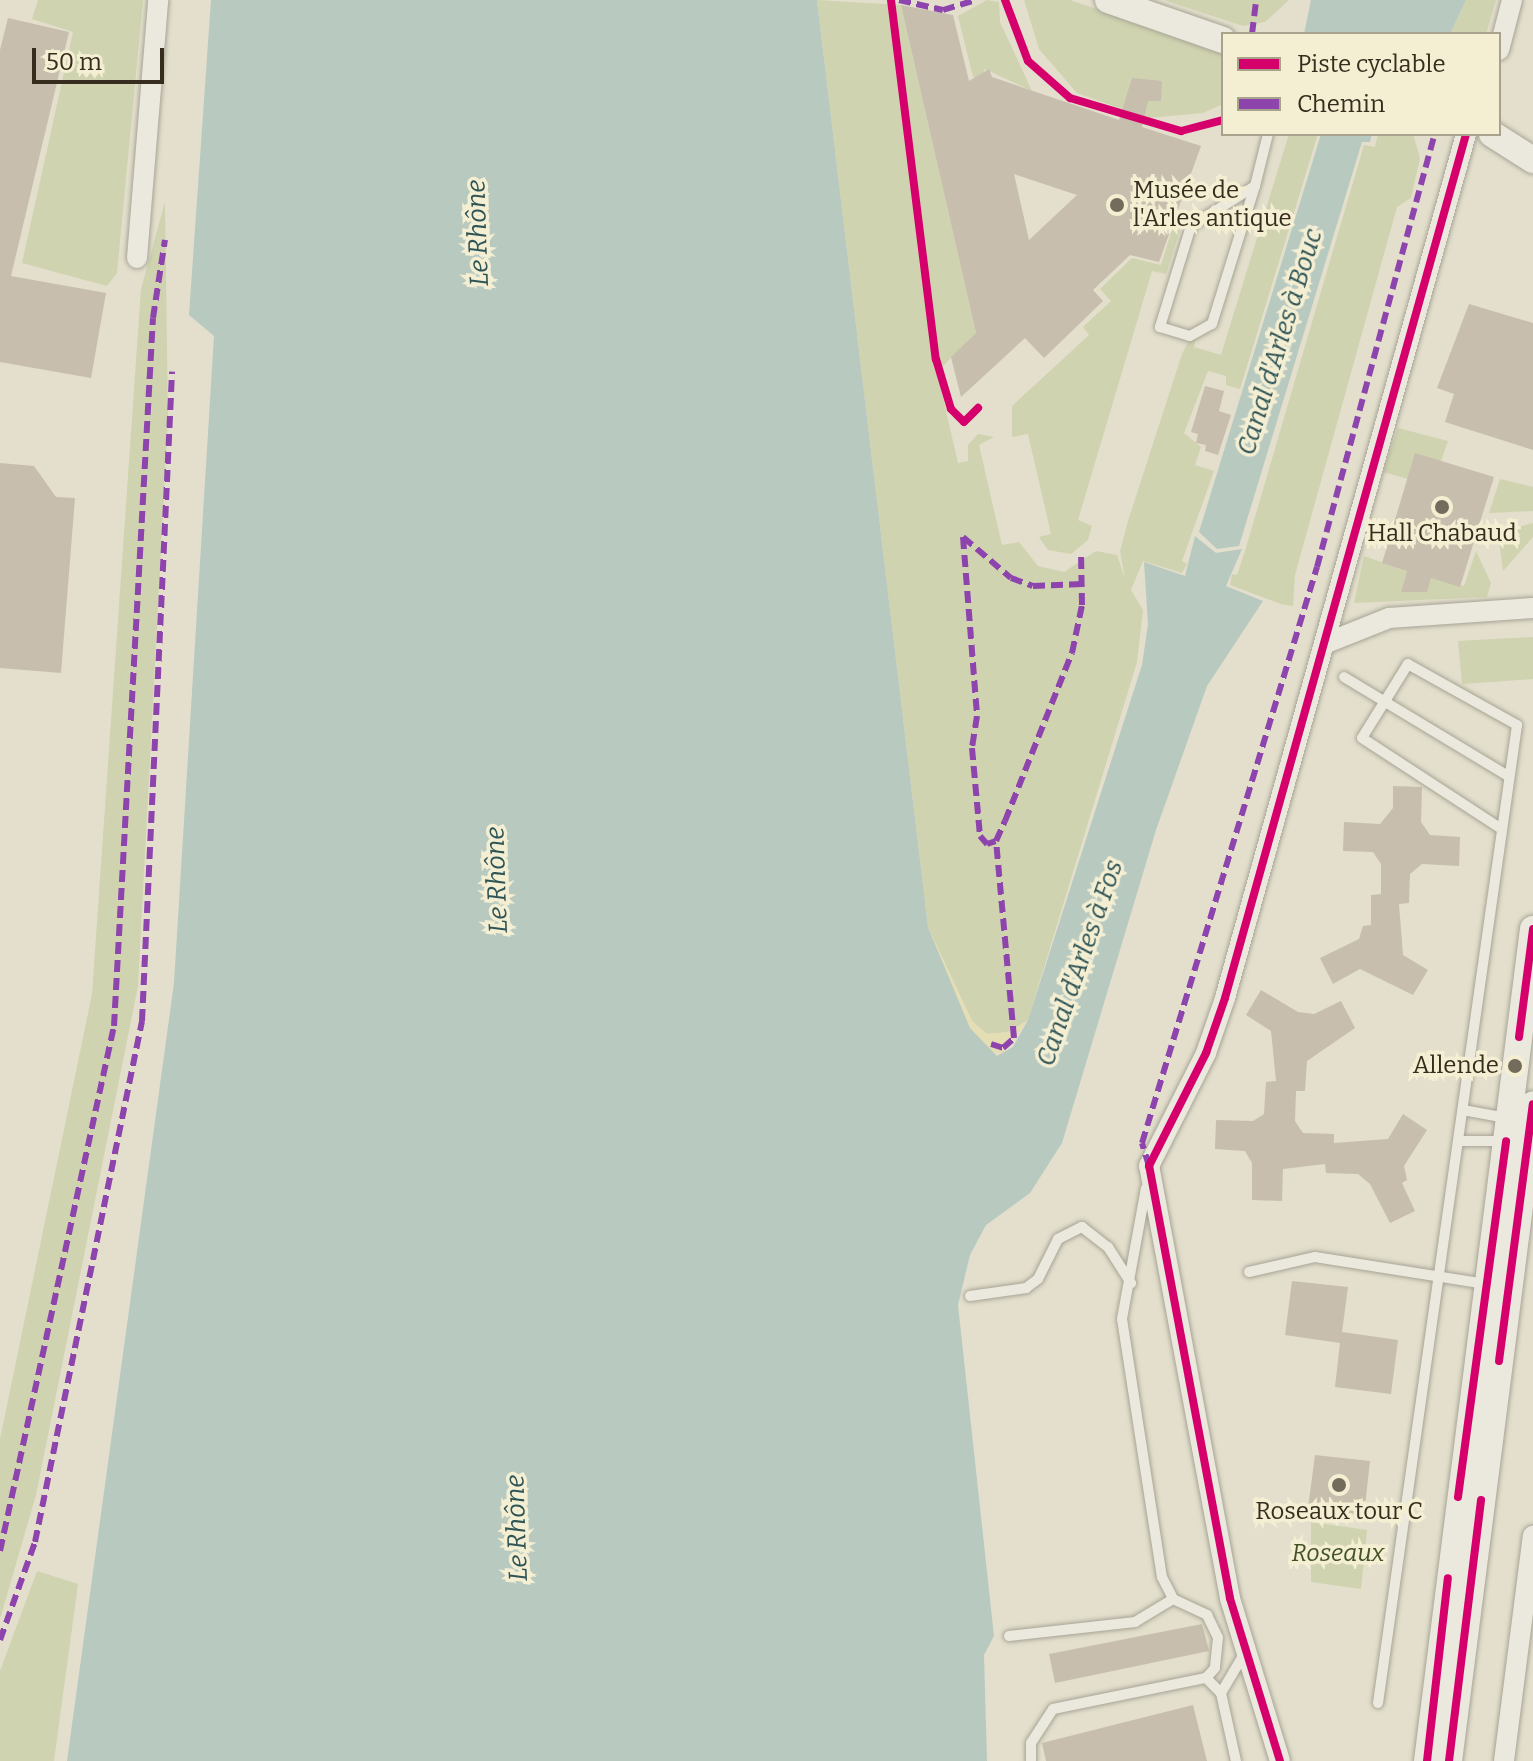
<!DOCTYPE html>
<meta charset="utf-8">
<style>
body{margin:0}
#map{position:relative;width:1533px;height:1761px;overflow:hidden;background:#e3dfcc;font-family:Bitter,serif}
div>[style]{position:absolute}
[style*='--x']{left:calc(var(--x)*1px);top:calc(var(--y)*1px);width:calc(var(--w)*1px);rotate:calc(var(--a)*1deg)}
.green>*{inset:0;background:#cfd3af}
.sand>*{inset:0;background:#e5ddb4}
.water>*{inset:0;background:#b8c9c0}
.building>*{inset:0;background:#c7bead}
.roads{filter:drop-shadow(0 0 2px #a8a496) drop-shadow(0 0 2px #a8a496)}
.service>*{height:10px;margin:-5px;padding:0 5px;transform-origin:5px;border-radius:5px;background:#ebe8de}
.minor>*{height:20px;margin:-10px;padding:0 10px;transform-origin:10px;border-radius:10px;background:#ebe8de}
.tertiary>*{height:26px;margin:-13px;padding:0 13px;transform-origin:13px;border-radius:13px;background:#ebe8de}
.quiet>*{height:6px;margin-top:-3px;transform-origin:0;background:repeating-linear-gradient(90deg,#8e44ad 0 12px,transparent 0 18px)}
.cycleway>*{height:8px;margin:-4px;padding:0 4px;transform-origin:4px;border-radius:4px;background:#d6006c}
.dots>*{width:22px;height:22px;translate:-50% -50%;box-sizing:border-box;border:4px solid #f4eed3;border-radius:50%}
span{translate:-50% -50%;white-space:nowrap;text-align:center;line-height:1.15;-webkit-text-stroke:7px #f4eed3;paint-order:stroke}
.poi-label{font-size:24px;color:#372d1e}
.left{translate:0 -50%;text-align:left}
.right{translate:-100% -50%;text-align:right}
.park-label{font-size:24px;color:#425226;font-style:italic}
.water-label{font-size:26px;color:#2e5456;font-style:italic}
.legend{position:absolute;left:1221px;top:32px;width:280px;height:104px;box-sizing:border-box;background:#f4eed3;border:2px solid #a8a18b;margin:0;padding:10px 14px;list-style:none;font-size:24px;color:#372d1e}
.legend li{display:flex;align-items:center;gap:16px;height:40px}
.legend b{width:40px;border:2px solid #a8a18b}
.scale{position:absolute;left:32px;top:48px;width:132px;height:36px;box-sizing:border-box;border:4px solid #372d1e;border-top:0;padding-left:10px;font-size:24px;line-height:28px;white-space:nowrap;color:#372d1e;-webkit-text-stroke:6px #f4eed3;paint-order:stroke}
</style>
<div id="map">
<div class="green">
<i style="clip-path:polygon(38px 0,143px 0,117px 273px,107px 286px,22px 263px,73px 32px,32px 19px)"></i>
<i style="clip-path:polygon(817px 0,901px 5px,976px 333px,937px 372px,958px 463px,968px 461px,968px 445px,978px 434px,994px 437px,979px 445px,1002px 545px,1019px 542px,1038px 566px,1064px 572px,1096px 551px,1117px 555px,1125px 579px,1120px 551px,1128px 521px,1182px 354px,1198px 323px,1194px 347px,1221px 355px,1289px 134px,1318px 134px,1240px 389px,1226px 385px,1226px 376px,1208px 371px,1184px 433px,1201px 447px,1195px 465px,1214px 471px,1182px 561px,1187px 564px,1182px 573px,1143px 561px,1131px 590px,1143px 610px,1137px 662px,1028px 1020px,1008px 1032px,987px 1034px,972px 1021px,928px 927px)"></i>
<i style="clip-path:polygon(987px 0,999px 2px,1000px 22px,1032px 91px,985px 69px,980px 79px,973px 77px,958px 16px)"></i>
<i style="clip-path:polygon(1024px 0,1070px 0,1223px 51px,1223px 104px,1203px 113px,1147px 118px,1077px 93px,1039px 49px)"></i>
<i style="clip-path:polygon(1164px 0,1289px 0,1265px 22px,1243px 26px)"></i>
<i style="clip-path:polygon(1466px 0,1496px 0,1486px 34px,1450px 34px)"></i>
<i style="clip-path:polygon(1378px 134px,1413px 134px,1420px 158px,1411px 198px,1397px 207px,1295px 575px,1293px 606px,1281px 604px,1230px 585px,1232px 574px,1237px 575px,1245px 551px,1364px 145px,1375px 147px)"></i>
<i style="clip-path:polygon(165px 202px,168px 417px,138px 986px,36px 1495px,0 1619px,0 1439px,92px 994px,141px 289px)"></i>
<i style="clip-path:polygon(1176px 217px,1184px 217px,1166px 274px,1152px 271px,1078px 520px,1092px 526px,1088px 540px,1071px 554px,1048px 550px,1039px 537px,1051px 534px,1028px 434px,1012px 437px,1012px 406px,1089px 335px,1083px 327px,1111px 301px,1100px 289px,1132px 258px,1161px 265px)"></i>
<i style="clip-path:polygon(1398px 428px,1448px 441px,1441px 461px,1408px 479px,1383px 472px)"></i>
<i style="clip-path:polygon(1500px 479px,1533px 487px,1533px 511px,1489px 513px)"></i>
<i style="clip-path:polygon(1533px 523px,1533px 537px,1503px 571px,1498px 533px)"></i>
<i style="clip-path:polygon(1476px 551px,1491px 583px,1487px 597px,1354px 603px,1364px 556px,1407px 571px,1401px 592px,1426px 592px,1431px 578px,1464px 586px)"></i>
<i style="clip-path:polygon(1533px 637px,1533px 679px,1462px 684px,1458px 641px)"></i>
<i style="clip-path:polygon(1311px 1522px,1367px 1530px,1361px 1589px,1311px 1582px)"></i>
<i style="clip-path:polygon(37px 1571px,78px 1584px,54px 1761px,0 1761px,0 1671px)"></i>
</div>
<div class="sand">
<i style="clip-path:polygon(928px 927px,972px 1021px,987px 1034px,1008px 1032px,1028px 1020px,1003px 1054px,989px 1051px,970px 1028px)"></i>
</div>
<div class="water">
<i style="clip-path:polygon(211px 0,817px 0,928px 927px,970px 1028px,997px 1056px,1013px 1047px,1028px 1020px,1142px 665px,1148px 624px,1144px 562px,1185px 576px,1195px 536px,1216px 553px,1242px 549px,1226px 586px,1263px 601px,1207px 686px,1156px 830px,1062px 1143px,1030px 1193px,986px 1225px,970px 1255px,958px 1305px,994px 1636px,984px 1655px,987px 1761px,67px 1761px,174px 983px,214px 336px,189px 315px)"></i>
<i style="clip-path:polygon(1311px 0,1466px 0,1450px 34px,1304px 34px)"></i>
<i style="clip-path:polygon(1321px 134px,1372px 134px,1370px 142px,1362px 142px,1239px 546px,1217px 549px,1199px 532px)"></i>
</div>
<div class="building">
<i style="clip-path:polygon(evenodd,901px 5px,953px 15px,969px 81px,989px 69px,992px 77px,1119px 120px,1132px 78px,1162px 81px,1161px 101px,1148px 101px,1142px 127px,1201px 146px,1159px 262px,1130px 255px,1093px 290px,1103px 301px,1044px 358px,1025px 338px,961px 397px,951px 357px,976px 333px,901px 5px,1014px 174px,1077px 195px,1029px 240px,1014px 174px)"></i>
<i style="clip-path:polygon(8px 18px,69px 32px,11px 276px,106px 293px,91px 378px,0 362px,0 50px)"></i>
<i style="clip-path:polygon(1469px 304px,1533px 323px,1533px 450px,1445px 422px,1454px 394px,1437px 388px)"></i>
<i style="clip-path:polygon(1205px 386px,1224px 391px,1219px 411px,1231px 415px,1218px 455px,1205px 451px,1206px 445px,1196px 443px,1198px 434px,1191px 432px)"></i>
<i style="clip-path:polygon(1415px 453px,1494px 477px,1460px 587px,1431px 578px,1427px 592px,1401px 592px,1407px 571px,1382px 563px)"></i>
<i style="clip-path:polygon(0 463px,34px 466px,56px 497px,75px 498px,61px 673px,0 668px)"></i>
<i style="clip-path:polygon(1393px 786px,1422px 787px,1421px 822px,1430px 835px,1460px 837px,1459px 866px,1422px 864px,1410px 874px,1409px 903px,1399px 904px,1403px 955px,1428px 970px,1413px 995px,1360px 969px,1333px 984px,1320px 958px,1359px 939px,1363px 926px,1371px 925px,1371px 895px,1381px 894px,1381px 864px,1373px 852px,1343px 851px,1344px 822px,1380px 824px,1393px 808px)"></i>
<i style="clip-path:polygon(1261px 990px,1298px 1012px,1314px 1014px,1341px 1001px,1355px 1028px,1307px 1061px,1305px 1091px,1296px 1091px,1295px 1121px,1303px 1133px,1334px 1134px,1334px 1143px,1388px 1139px,1403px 1114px,1427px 1130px,1404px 1166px,1407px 1180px,1402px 1183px,1415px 1211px,1390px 1223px,1370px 1184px,1358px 1174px,1326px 1173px,1325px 1164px,1283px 1169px,1282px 1201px,1252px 1200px,1252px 1163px,1245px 1151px,1215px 1149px,1216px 1120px,1253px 1121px,1264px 1114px,1266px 1082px,1276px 1081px,1271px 1031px,1246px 1015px)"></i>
<i style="clip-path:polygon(1292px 1281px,1348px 1287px,1342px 1332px,1398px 1340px,1391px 1394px,1335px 1387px,1340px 1343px,1285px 1335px)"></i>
<i style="clip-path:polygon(1315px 1455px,1370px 1461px,1364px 1515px,1308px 1508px)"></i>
<i style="clip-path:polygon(1202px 1624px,1209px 1651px,1055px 1683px,1049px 1654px)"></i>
<i style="clip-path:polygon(1193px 1705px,1207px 1761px,1046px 1761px,1042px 1743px)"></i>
</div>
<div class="roads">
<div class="service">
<i style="--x:1255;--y:186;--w:75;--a:148"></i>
<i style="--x:1191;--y:226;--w:106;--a:107.1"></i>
<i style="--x:1160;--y:327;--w:31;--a:17"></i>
<i style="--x:1190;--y:336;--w:25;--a:-29"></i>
<i style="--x:1212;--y:324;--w:145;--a:-72.7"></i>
<i style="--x:1255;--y:186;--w:54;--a:-76"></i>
<i style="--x:1344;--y:677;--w:192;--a:31.1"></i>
<i style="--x:1463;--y:1110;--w:44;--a:10.5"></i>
<i style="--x:1459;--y:1141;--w:46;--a:0"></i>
<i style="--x:1146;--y:1188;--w:133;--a:100.4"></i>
<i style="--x:1122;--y:1319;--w:261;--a:81.2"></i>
<i style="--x:1162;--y:1577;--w:25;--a:63"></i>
<i style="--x:1173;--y:1599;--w:38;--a:25"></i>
<i style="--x:1207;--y:1615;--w:25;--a:64"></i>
<i style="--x:1218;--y:1638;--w:30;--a:96"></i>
<i style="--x:1215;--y:1668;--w:13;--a:132"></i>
<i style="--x:1249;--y:1272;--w:68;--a:-12.8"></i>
<i style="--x:1315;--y:1257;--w:173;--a:9"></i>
<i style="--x:970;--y:1296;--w:57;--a:-8.1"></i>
<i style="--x:1026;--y:1288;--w:15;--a:-37"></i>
<i style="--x:1038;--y:1279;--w:45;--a:-63.4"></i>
<i style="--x:1058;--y:1239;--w:27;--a:-27"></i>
<i style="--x:1082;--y:1227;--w:33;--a:38"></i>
<i style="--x:1108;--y:1247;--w:43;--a:57.4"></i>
<i style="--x:1009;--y:1636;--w:127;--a:-6.3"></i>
<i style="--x:1135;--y:1622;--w:44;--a:-31.2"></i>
<i style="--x:1221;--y:1693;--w:43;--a:-59.3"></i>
<i style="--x:1378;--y:1703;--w:988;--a:-81.91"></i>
<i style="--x:1517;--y:725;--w:125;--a:-150.8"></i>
<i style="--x:1408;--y:664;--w:87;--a:121.9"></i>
<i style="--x:1362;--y:738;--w:165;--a:33.1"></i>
<i style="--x:1031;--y:1761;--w:18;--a:-90"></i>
<i style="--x:1031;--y:1743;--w:40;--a:-57.1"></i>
<i style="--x:1053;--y:1709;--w:156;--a:-11.5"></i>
<i style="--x:1206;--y:1678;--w:21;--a:45"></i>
<i style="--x:1221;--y:1693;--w:70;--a:77.6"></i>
</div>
<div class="minor">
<i style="--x:1499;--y:50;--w:52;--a:-75.4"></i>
<i style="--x:137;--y:258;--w:259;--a:-85.3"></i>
<i style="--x:1329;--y:642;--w:65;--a:-21.8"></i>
<i style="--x:1389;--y:618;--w:144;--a:-4"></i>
<i style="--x:1280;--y:1761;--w:170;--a:-107.1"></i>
<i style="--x:1230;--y:1598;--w:440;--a:-100.6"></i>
<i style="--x:1149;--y:1166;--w:127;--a:-63.2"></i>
<i style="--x:1206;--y:1053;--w:58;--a:-70.9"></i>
<i style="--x:1225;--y:998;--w:897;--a:-74.41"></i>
<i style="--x:1504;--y:1761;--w:227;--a:-82.7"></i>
</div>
<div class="tertiary">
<i style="--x:1108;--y:0;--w:122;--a:19.2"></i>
<i style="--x:1492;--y:134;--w:49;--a:32.4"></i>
<i style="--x:1427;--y:1761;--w:839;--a:-82.74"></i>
<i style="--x:1449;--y:1761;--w:662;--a:-82.71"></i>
</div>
</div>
<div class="quiet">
<i style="--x:899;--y:0;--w:45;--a:12.8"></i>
<i style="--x:943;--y:10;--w:34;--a:-17"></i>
<i style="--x:1252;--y:34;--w:34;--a:-83"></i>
<i style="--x:963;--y:537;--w:180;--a:85.5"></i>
<i style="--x:977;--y:716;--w:32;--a:99"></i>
<i style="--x:972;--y:748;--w:88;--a:84.8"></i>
<i style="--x:980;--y:836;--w:11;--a:49"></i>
<i style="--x:987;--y:844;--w:9;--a:-18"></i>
<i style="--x:996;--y:841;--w:22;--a:-66"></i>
<i style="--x:1005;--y:821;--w:181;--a:-68.3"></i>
<i style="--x:1072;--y:653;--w:49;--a:-78.2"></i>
<i style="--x:1082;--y:605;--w:50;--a:-91.1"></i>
<i style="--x:963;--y:537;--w:63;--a:40.5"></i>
<i style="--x:1011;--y:578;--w:23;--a:20"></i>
<i style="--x:1033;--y:586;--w:50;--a:-2.3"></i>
<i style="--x:991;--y:1044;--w:13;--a:18"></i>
<i style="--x:1003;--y:1048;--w:15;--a:-42"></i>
<i style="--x:1014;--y:1038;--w:198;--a:-95.2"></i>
<i style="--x:1149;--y:1166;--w:24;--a:-107"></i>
<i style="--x:1142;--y:1143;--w:602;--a:-73.1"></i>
<i style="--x:1317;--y:567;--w:449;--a:-74.8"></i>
<i style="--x:0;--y:1551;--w:537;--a:-77.75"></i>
<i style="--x:114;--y:1026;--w:709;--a:-86.85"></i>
<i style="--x:153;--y:318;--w:79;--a:-81.3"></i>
<i style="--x:0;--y:1640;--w:104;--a:-70.3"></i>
<i style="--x:35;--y:1542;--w:532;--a:-78.39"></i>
<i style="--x:142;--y:1021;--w:650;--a:-87.35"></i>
</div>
<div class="cycleway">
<i style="--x:891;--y:0;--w:362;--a:82.9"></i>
<i style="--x:936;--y:359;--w:52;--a:73.3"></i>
<i style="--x:951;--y:409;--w:18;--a:45"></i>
<i style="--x:964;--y:422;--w:20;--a:-45"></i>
<i style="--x:1005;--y:0;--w:65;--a:69.3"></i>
<i style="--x:1028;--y:61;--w:56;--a:41.4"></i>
<i style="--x:1070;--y:98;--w:116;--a:16.6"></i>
<i style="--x:1181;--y:131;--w:43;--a:-14.7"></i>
<i style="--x:1519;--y:1037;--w:109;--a:-82.6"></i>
<i style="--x:1499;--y:1361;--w:259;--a:-82.5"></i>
<i style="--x:1458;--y:1497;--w:359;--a:-82.3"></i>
<i style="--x:1280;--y:1761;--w:170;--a:-107.1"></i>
<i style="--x:1230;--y:1598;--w:440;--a:-100.6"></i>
<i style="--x:1149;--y:1166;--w:127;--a:-63.2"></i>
<i style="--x:1206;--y:1053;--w:58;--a:-70.9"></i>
<i style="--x:1225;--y:998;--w:897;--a:-74.41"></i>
<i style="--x:1427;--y:1761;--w:184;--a:-83.5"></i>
<i style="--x:1449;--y:1761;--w:263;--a:-83"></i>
</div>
<div class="dots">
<i style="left:1117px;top:205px;background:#736b5b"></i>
<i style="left:1442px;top:507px;background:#736b5b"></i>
<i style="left:1515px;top:1066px;background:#736b5b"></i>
<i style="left:1339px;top:1485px;background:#736b5b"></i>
</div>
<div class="poi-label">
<span class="left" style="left:1133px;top:205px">Musée de<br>l'Arles antique</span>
<span style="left:1442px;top:534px">Hall Chabaud</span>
<span class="right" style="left:1499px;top:1066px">Allende</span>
<span style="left:1339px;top:1512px">Roseaux tour C</span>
</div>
<div class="park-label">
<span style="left:1338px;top:1554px">Roseaux</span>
</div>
<div class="water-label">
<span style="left:478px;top:233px;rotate:-92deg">Le Rhône</span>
<span style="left:1280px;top:342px;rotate:-73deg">Canal d'Arles à Bouc</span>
<span style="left:497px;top:880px;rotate:-92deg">Le Rhône</span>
<span style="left:1080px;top:963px;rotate:-71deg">Canal d'Arles à Fos</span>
<span style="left:517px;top:1528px;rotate:-92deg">Le Rhône</span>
</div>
<ul class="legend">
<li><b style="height:10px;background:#d6006c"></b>Piste cyclable</li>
<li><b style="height:10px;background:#8e44ad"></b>Chemin</li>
</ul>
<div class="scale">50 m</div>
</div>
